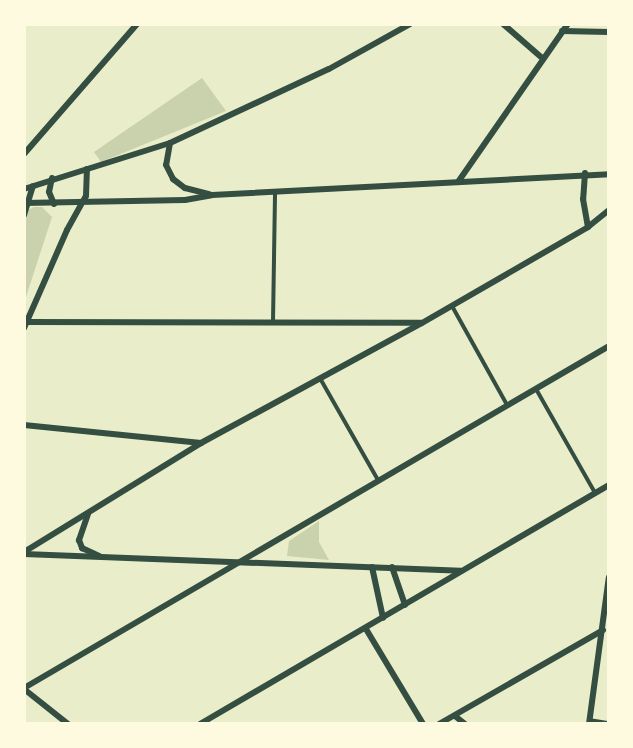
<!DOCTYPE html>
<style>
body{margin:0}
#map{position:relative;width:633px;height:748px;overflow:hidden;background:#e9edc9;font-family:"Noto Sans",sans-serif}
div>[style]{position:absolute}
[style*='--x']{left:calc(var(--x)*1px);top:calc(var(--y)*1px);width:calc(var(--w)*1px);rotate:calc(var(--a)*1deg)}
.green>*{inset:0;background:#cad2ad}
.service>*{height:4px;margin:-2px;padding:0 2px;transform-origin:2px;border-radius:2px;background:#344e41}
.minor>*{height:6px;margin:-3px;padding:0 3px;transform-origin:3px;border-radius:3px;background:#344e41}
span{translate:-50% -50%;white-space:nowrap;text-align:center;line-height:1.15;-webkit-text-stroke:4.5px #fefae0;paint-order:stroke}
.frame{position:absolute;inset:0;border:26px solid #fefae0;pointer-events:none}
</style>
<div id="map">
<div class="green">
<i style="clip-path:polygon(202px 78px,226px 111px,101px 162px,94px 152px)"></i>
<i style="clip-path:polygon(34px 207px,42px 207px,52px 217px,24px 303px,24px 224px,28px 210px)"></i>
<i style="clip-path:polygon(319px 521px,319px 542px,329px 560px,287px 556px,289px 541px)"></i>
</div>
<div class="service">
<i style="--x:452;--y:306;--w:113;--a:60.9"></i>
<i style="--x:273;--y:322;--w:130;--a:-89.1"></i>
<i style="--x:321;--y:380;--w:115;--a:60.3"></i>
<i style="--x:536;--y:389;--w:120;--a:60.4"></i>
<i style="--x:589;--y:720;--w:20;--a:9"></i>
</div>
<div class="minor">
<i style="--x:503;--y:24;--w:50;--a:41"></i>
<i style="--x:562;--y:31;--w:47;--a:1.2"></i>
<i style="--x:170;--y:143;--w:22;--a:100"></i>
<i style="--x:166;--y:165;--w:16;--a:63"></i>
<i style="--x:173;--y:179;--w:15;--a:37"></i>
<i style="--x:185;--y:188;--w:25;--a:14"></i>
<i style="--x:24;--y:154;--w:172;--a:-49"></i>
<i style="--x:585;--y:173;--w:26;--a:94"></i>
<i style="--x:583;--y:199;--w:28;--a:80"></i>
<i style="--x:52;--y:178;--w:14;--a:102"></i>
<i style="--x:49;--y:192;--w:13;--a:67"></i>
<i style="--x:458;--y:182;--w:193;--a:-55.2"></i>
<i style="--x:24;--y:189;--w:153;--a:-17.5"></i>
<i style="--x:170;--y:143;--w:175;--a:-25"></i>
<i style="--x:329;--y:69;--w:93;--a:-29.1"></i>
<i style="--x:24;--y:203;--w:161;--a:-1.1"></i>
<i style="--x:185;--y:200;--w:27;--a:-10"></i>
<i style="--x:212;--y:195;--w:398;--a:-3"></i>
<i style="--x:24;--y:215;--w:30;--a:-73"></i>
<i style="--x:27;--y:322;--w:394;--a:0.1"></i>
<i style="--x:24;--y:328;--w:107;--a:-66.3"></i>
<i style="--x:67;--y:230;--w:39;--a:-61"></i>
<i style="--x:86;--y:196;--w:27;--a:-88"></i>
<i style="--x:24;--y:425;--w:178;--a:5.8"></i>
<i style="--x:88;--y:514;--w:28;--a:109"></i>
<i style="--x:79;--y:540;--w:9;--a:69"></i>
<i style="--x:82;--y:548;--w:19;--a:25"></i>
<i style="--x:24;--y:552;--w:208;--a:-31.6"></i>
<i style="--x:201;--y:443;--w:251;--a:-28.5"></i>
<i style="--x:422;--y:323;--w:192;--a:-30"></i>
<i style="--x:588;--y:227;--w:27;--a:-39"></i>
<i style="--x:24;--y:554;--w:437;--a:2.2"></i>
<i style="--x:372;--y:567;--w:52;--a:77.8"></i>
<i style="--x:392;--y:567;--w:40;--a:71.1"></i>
<i style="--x:366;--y:629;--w:111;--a:59"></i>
<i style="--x:24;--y:688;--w:678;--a:-30.31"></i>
<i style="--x:24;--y:689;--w:56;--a:38.5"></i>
<i style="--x:455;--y:716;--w:13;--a:39"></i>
<i style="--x:200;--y:724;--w:474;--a:-30.3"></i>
<i style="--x:439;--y:724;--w:189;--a:-29.8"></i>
<i style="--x:589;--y:724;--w:148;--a:-82.3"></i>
</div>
<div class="frame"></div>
</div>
